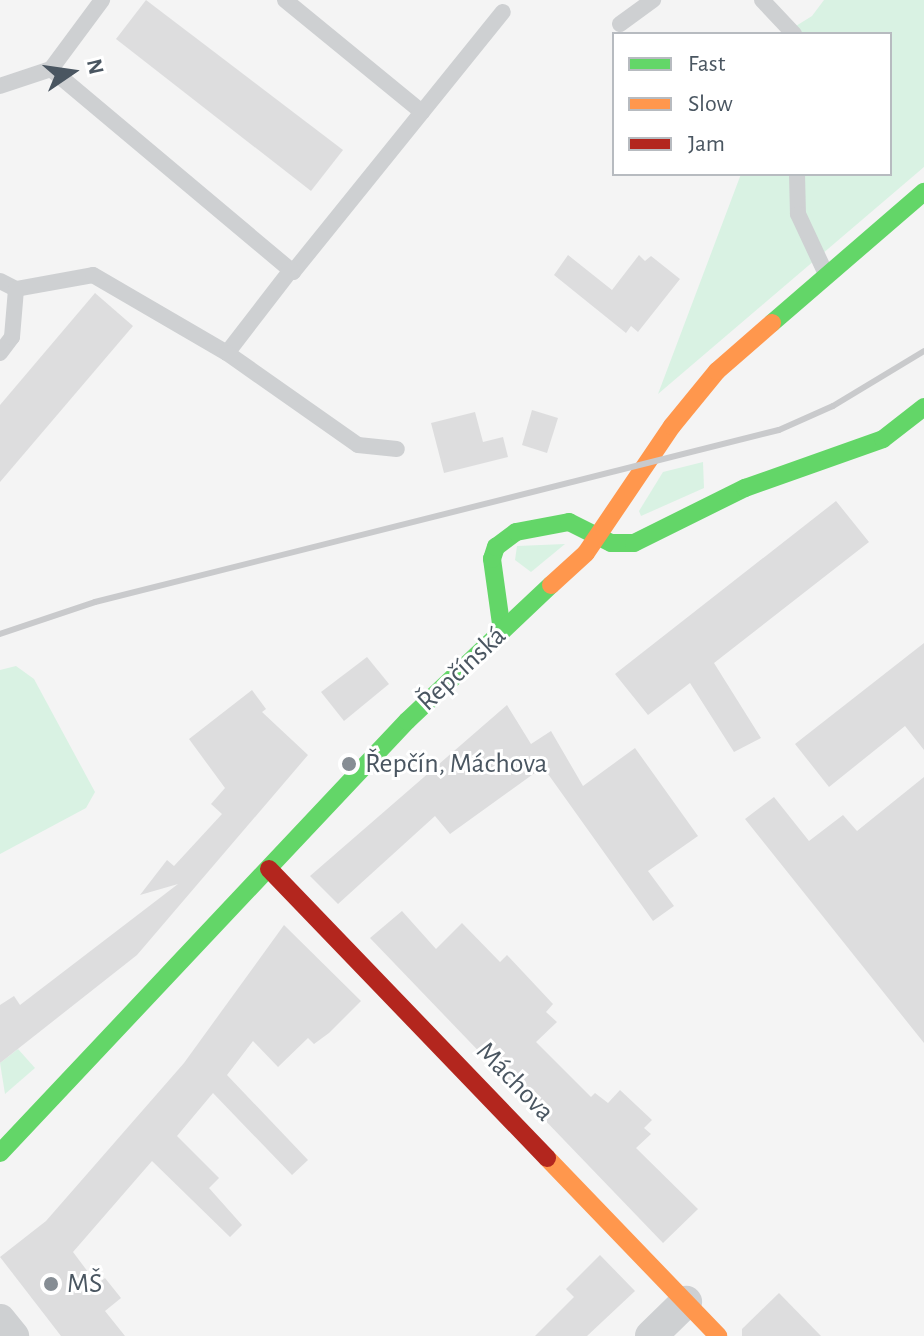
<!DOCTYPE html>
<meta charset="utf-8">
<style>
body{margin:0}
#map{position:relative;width:924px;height:1336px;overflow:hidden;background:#f4f4f4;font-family:"Alegreya Sans",sans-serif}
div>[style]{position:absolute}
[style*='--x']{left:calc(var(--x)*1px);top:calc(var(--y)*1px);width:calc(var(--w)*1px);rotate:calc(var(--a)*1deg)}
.green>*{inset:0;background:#d9f2e3}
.building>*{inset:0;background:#ddddde}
.lane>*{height:16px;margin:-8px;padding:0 8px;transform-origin:8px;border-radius:8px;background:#ced0d2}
.street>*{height:32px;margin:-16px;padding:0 16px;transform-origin:16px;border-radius:16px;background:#ced0d2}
.fast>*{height:18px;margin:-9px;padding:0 9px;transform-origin:9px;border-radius:9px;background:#63d668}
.slow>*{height:18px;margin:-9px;padding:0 9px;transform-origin:9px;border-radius:9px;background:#ff974d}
.jam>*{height:18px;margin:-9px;padding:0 9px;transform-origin:9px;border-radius:9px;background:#b3261e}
.rail>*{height:6px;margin:-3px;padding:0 3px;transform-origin:3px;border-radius:3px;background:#c9cacc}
.dots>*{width:22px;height:22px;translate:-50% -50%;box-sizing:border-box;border:4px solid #fff;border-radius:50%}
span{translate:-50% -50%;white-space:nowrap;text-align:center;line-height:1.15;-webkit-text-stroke:6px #fff;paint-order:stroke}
.street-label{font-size:28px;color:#4a5661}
.poi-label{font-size:28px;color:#4a5661}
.left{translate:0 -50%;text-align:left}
.legend{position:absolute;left:612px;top:32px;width:280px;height:144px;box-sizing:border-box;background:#fff;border:2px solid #b7bbc0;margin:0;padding:10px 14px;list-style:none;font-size:24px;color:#4a5661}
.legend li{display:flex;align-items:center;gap:16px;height:40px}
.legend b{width:40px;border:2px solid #b7bbc0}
.north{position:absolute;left:32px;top:32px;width:80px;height:80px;-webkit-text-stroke:6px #fff;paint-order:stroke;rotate:77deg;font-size:22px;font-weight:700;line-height:32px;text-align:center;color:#4a5661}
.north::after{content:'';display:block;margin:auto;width:28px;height:36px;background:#4a5661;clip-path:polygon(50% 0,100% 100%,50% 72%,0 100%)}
</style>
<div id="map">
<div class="green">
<i style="clip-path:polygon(824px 0,924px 0,924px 167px,658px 394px,741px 174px,890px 174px,890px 34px,783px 34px,812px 16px)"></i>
<i style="clip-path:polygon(703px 462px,704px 488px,641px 516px,639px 511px,663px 472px)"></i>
<i style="clip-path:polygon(565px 544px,531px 572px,515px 560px,517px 546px)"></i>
<i style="clip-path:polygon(16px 666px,34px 679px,95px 792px,86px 808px,0 854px,0 670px)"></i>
<i style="clip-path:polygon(18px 1049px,35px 1068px,5px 1094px,0 1063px)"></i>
</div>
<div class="building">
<i style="clip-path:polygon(146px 0,343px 150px,311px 191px,116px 39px)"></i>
<i style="clip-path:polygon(568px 255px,612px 290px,639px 255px,645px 261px,651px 256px,680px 279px,638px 332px,631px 326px,626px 333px,554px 275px)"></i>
<i style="clip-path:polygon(95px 293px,133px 326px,0 482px,0 405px)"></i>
<i style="clip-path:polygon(532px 410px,558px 418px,547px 453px,522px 445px)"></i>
<i style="clip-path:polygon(475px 412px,483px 442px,503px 437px,508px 457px,444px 473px,431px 423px)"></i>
<i style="clip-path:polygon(836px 501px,869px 542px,714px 663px,761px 738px,734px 752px,690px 683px,648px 715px,615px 674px)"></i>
<i style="clip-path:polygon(924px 643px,924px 750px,905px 726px,829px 787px,795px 744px)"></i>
<i style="clip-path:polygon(367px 657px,389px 684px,344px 721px,321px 692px)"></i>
<i style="clip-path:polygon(252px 690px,266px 709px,262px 712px,308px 755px,137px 955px,0 1063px,0 1005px,14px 996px,20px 1005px,178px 884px,140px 895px,167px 860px,174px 866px,222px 814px,211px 804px,225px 788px,189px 739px)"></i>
<i style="clip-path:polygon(507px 705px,531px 744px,551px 731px,583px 786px,635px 748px,698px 836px,648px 871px,674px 906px,653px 921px,543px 767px,450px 834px,435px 816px,338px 904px,310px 876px)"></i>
<i style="clip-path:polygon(924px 777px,924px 1043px,745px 819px,774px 797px,809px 841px,843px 815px,857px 831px)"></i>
<i style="clip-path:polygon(402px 911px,436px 949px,462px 923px,500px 962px,507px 955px,553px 1004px,546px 1012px,557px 1022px,536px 1042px,591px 1097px,595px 1093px,608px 1103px,620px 1090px,652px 1120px,644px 1128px,651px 1134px,636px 1148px,698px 1209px,663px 1243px,370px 938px)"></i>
<i style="clip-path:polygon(284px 925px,361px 1001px,329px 1033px,314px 1044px,308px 1038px,278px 1067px,253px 1041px,227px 1075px,308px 1160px,292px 1175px,213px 1093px,177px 1136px,219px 1178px,209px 1188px,242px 1225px,230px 1237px,152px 1161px,73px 1252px,97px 1284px,105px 1278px,121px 1298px,105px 1311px,125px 1336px,61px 1336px,0 1257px,46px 1221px,184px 1063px)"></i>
<i style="clip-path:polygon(600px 1255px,635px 1291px,587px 1336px,535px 1336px,574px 1297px,566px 1289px)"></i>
<i style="clip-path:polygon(779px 1293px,821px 1336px,742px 1336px,742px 1329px)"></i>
</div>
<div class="lane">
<i style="--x:285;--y:0;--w:177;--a:39.3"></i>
<i style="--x:762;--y:0;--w:47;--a:46.7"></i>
<i style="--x:620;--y:24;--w:41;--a:-36"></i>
<i style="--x:51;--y:69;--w:316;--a:40"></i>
<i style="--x:293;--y:272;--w:334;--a:-51.1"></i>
<i style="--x:0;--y:86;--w:54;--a:-18.4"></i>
<i style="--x:51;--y:69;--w:86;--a:-53.5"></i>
<i style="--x:797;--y:174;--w:40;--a:88.6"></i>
<i style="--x:798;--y:214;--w:66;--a:65"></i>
<i style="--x:0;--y:281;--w:18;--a:27"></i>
<i style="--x:16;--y:289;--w:78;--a:-10.3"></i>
<i style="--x:93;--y:275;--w:155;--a:30.2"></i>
<i style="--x:227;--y:353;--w:105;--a:-52.4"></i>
<i style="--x:0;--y:353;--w:20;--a:-53"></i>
<i style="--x:12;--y:337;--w:48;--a:-85.2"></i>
<i style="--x:227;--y:353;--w:160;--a:35.1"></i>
<i style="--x:358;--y:445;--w:39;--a:6"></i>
</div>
<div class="street">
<i style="--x:0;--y:1320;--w:21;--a:51"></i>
<i style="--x:651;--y:1336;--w:49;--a:-44.2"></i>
</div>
<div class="fast">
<i style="--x:772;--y:323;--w:201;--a:-40.8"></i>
<i style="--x:502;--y:631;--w:73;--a:-97.9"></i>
<i style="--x:492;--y:559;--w:13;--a:-72"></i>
<i style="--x:496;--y:547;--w:25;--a:-37"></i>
<i style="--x:516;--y:532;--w:54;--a:-10.7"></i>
<i style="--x:569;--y:522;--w:47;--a:26.6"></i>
<i style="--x:611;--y:543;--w:23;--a:0"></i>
<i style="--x:634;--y:543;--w:124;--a:-26.4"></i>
<i style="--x:745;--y:488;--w:146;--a:-19.5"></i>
<i style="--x:883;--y:439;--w:52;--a:-38"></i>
<i style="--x:0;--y:1153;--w:594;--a:-46.71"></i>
<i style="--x:407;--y:721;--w:198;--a:-43.4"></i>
</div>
<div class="slow">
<i style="--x:551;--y:585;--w:47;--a:-42.4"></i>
<i style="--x:586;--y:553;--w:153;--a:-55.9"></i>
<i style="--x:672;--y:426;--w:71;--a:-50.7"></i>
<i style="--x:717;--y:371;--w:73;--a:-41.1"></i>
<i style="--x:547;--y:1158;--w:247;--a:46.1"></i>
</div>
<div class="jam">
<i style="--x:269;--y:869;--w:401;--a:46.1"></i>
</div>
<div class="rail">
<i style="--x:0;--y:634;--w:100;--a:-18.6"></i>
<i style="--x:95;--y:602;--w:705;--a:-14.12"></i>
<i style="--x:779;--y:430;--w:59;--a:-24"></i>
<i style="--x:833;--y:406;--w:106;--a:-31.1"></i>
</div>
<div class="dots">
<i style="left:349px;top:764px;background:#868d94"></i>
<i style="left:51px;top:1284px;background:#868d94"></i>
</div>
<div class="street-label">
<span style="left:462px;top:669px;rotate:-43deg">Řepčínská</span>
<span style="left:515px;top:1082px;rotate:46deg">Máchova</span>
</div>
<div class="poi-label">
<span class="left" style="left:365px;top:764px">Řepčín, Máchova</span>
<span class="left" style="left:67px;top:1284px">MŠ</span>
</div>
<ul class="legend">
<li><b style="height:10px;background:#63d668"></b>Fast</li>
<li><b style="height:10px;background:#ff974d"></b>Slow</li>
<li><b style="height:10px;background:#b3261e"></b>Jam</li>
</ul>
<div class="north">N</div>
</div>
